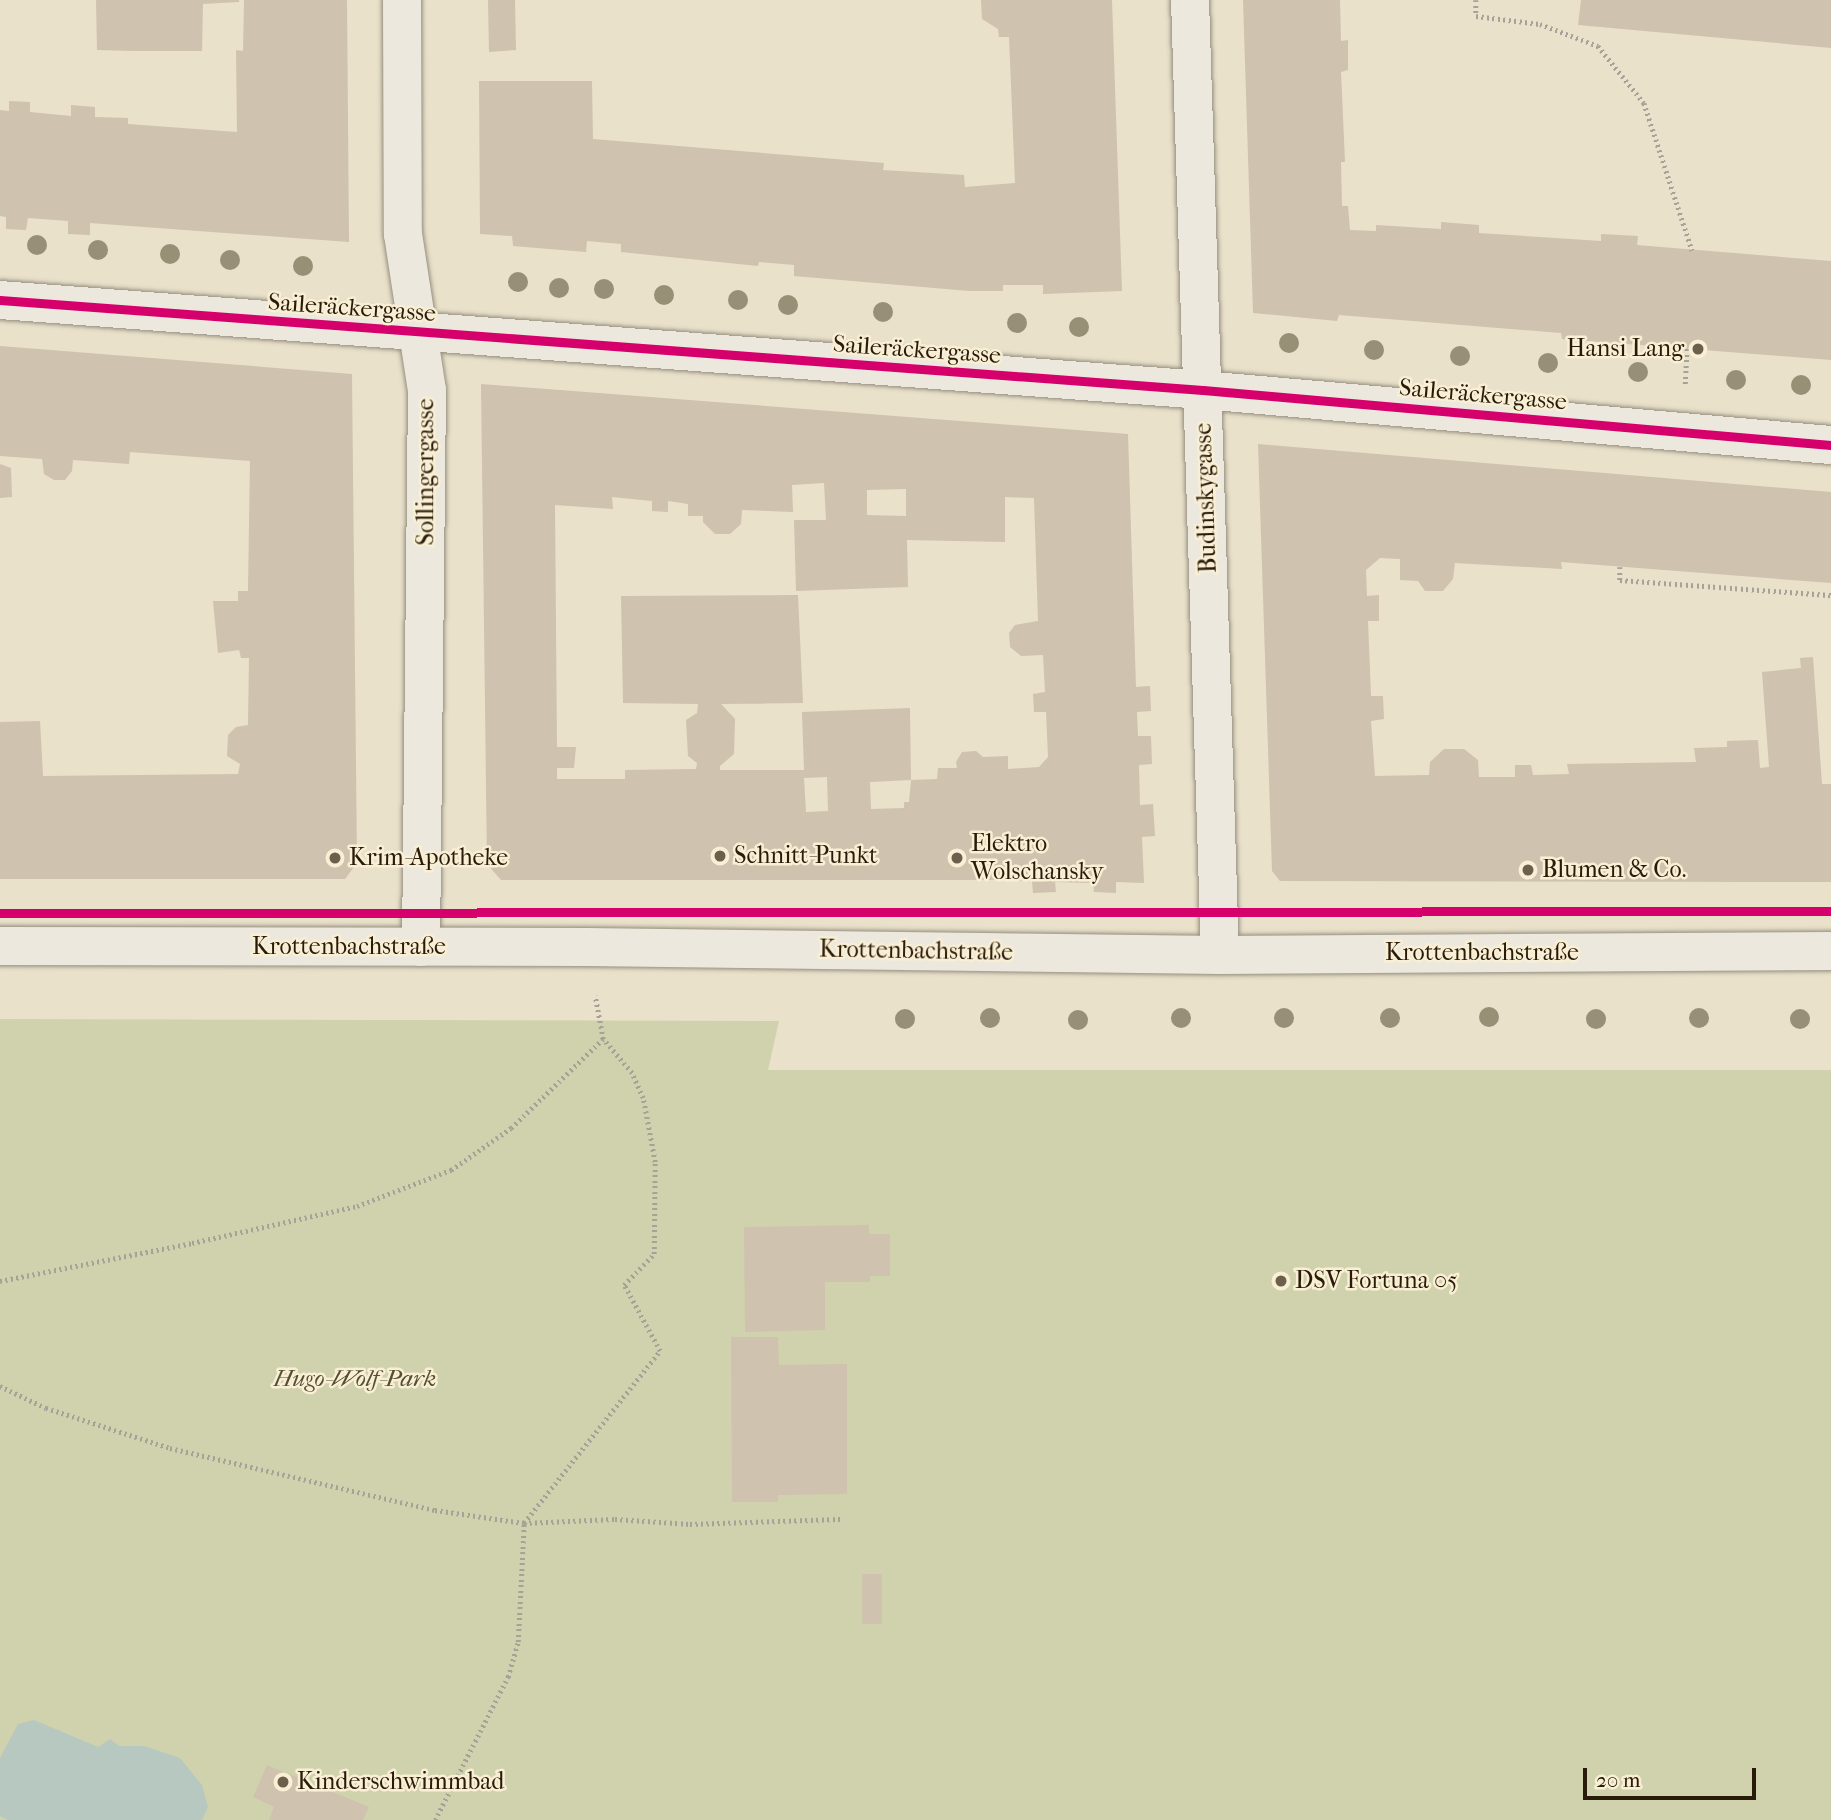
<!DOCTYPE html>
<meta charset="utf-8">
<style>
body{margin:0}
#map{position:relative;width:1831px;height:1820px;overflow:hidden;background:#e9e1ca;font-family:"IM FELL French Canon",serif}
div>[style]{position:absolute}
[style*='--x']{left:calc(var(--x)*1px);top:calc(var(--y)*1px);width:calc(var(--w)*1px);rotate:calc(var(--a)*1deg)}
.green>*{inset:0;background:#cfd2ac}
.water>*{inset:0;background:#b7c8c0}
.building>*{inset:0;background:#cfc2af}
.path>*{height:4.5px;margin-top:-2.25px;transform-origin:0;background:repeating-linear-gradient(90deg,#a7a197 0 2px,transparent 0 5.5px)}
.roads{filter:drop-shadow(0 0 2px #958e7f) drop-shadow(0 0 2px #958e7f)}
.minor>*{height:38px;margin:-19px;padding:0 19px;transform-origin:19px;border-radius:19px;background:#ece8dd}
.secondary>*{height:38px;margin:-19px;padding:0 19px;transform-origin:19px;border-radius:19px;background:#ece8dd}
.cycleway>*{height:9px;margin:-4.5px;padding:0 4.5px;transform-origin:4.5px;border-radius:4.5px;background:#d6006c}
.trees>*{width:20px;height:20px;margin:-10px;border-radius:50%;background:#979076}
.dots>*{width:19px;height:19px;translate:-50% -50%;box-sizing:border-box;border:4px solid #f9efd4;border-radius:50%}
span{translate:-50% -50%;white-space:nowrap;text-align:center;line-height:1.15;-webkit-text-stroke:5px #f9efd4;paint-order:stroke}
.street-label{font-size:24px;color:#291b09}
.poi-label{font-size:24px;color:#291b09}
.right{translate:-100% -50%;text-align:right}
.left{translate:0 -50%;text-align:left}
.park-label{font-size:24px;color:#544e32;font-style:italic}
.scale{position:absolute;left:1583px;top:1768px;width:173px;height:32px;box-sizing:border-box;border:4px solid #291b09;border-top:0;padding-left:9px;font-size:21px;line-height:24px;white-space:nowrap;color:#291b09;-webkit-text-stroke:5px #f9efd4;paint-order:stroke}
</style>
<div id="map">
<div class="green">
<i style="clip-path:polygon(0 1019px,779px 1021px,768px 1070px,1831px 1070px,1831px 1820px,0 1820px)"></i>
</div>
<div class="water">
<i style="clip-path:polygon(34px 1720px,98px 1747px,110px 1739px,119px 1746px,144px 1746px,180px 1758px,202px 1785px,208px 1807px,202px 1820px,8px 1820px,0 1816px,0 1758px,18px 1724px)"></i>
</div>
<div class="building">
<i style="clip-path:polygon(96px 0,239px 0,239px 2px,203px 4px,202px 51px,134px 51px,97px 50px)"></i>
<i style="clip-path:polygon(244px 0,347px 0,349px 242px,90px 223px,90px 235px,68px 234px,68px 221px,28px 218px,26px 230px,6px 229px,6px 217px,0 216px,0 110px,9px 111px,9px 101px,30px 102px,30px 112px,71px 116px,71px 105px,95px 107px,95px 117px,128px 118px,128px 124px,237px 132px,236px 50px,243px 51px)"></i>
<i style="clip-path:polygon(488px 0,515px 0,516px 50px,489px 52px)"></i>
<i style="clip-path:polygon(981px 0,1112px 0,1122px 291px,1043px 294px,1043px 285px,1003px 285px,1003px 291px,969px 291px,794px 276px,794px 265px,759px 262px,758px 266px,621px 252px,621px 244px,587px 241px,586px 252px,513px 246px,512px 236px,480px 234px,479px 81px,592px 81px,593px 139px,884px 163px,883px 170px,964px 175px,965px 187px,1015px 183px,1009px 37px,999px 37px,998px 29px,982px 19px)"></i>
<i style="clip-path:polygon(1243px 0,1340px 0,1341px 41px,1348px 40px,1348px 70px,1341px 72px,1345px 162px,1341px 162px,1342px 206px,1348px 206px,1350px 230px,1376px 231px,1376px 225px,1441px 229px,1441px 222px,1479px 225px,1479px 233px,1601px 241px,1601px 234px,1638px 236px,1637px 245px,1831px 261px,1831px 360px,1562px 339px,1561px 333px,1339px 315px,1337px 321px,1253px 313px)"></i>
<i style="clip-path:polygon(1581px 0,1831px 0,1831px 48px,1578px 25px)"></i>
<i style="clip-path:polygon(0 346px,352px 374px,357px 863px,345px 879px,0 879px,0 722px,40px 721px,43px 776px,238px 774px,240px 764px,227px 756px,228px 735px,236px 727px,248px 725px,249px 658px,241px 658px,239px 650px,218px 653px,213px 601px,238px 601px,238px 591px,248px 591px,250px 461px,130px 452px,129px 464px,73px 460px,72px 471px,65px 480px,54px 480px,44px 474px,42px 459px,0 456px)"></i>
<i style="clip-path:polygon(evenodd,481px 384px,1128px 434px,1136px 687px,1150px 686px,1151px 711px,1137px 712px,1138px 736px,1151px 736px,1152px 764px,1139px 765px,1140px 805px,1153px 804px,1155px 836px,1142px 837px,1144px 883px,1116px 882px,1116px 893px,1094px 892px,1093px 883px,1055px 882px,1056px 892px,1033px 893px,1032px 881px,1007px 880px,501px 880px,487px 864px,481px 384px,824px 483px,826px 520px,794px 520px,796px 591px,908px 587px,907px 540px,1005px 542px,1005px 497px,1034px 498px,1038px 621px,1015px 625px,1009px 633px,1010px 647px,1021px 656px,1043px 655px,1045px 692px,1033px 694px,1034px 712px,1046px 712px,1048px 757px,1039px 767px,1008px 769px,1008px 756px,983px 757px,976px 751px,962px 752px,956px 762px,957px 768px,938px 768px,937px 779px,911px 780px,909px 802px,904px 802px,904px 808px,871px 809px,870px 782px,911px 780px,910px 708px,802px 712px,804px 770px,720px 770px,720px 766px,734px 754px,735px 719px,721px 704px,803px 703px,798px 595px,621px 596px,623px 703px,698px 704px,697px 713px,686px 720px,688px 756px,697px 763px,696px 769px,625px 770px,625px 779px,557px 779px,557px 768px,574px 768px,576px 747px,557px 747px,555px 505px,613px 509px,612px 497px,652px 501px,652px 511px,668px 512px,668px 501px,688px 504px,688px 516px,703px 516px,703px 522px,715px 534px,730px 534px,741px 524px,742px 510px,793px 512px,792px 485px,824px 483px,481px 384px,906px 489px,906px 516px,867px 515px,867px 490px,906px 489px,481px 384px,827px 777px,828px 811px,806px 812px,804px 778px,827px 777px)"></i>
<i style="clip-path:polygon(1258px 444px,1831px 492px,1831px 583px,1561px 562px,1562px 569px,1455px 563px,1453px 579px,1443px 591px,1425px 591px,1418px 581px,1400px 580px,1400px 559px,1380px 558px,1366px 570px,1367px 596px,1379px 595px,1379px 621px,1368px 621px,1371px 696px,1383px 696px,1384px 719px,1371px 721px,1375px 776px,1429px 775px,1430px 762px,1444px 749px,1464px 749px,1478px 760px,1479px 777px,1515px 777px,1515px 765px,1531px 765px,1533px 775px,1569px 774px,1567px 764px,1696px 762px,1694px 748px,1727px 747px,1727px 741px,1758px 740px,1760px 768px,1769px 767px,1762px 672px,1801px 668px,1800px 658px,1813px 657px,1822px 784px,1831px 784px,1831px 882px,1280px 881px,1272px 871px)"></i>
<i style="clip-path:polygon(0 464px,11px 468px,12px 497px,0 498px)"></i>
<i style="clip-path:polygon(869px 1225px,869px 1234px,890px 1234px,890px 1276px,870px 1276px,870px 1282px,825px 1282px,825px 1330px,745px 1332px,744px 1227px)"></i>
<i style="clip-path:polygon(731px 1337px,778px 1337px,779px 1365px,847px 1364px,847px 1494px,778px 1495px,778px 1502px,732px 1502px)"></i>
<i style="clip-path:polygon(862px 1574px,882px 1574px,882px 1624px,862px 1624px)"></i>
<i style="clip-path:polygon(267px 1765px,369px 1807px,363px 1820px,269px 1820px,274px 1807px,253px 1797px)"></i>
</div>
<div class="path">
<i style="--x:1476;--y:0;--w:16;--a:90"></i>
<i style="--x:1476;--y:16;--w:64;--a:7.1"></i>
<i style="--x:1540;--y:24;--w:62;--a:20.8"></i>
<i style="--x:1598;--y:46;--w:73;--a:51.1"></i>
<i style="--x:1644;--y:103;--w:155;--a:71.9"></i>
<i style="--x:1685;--y:384;--w:36;--a:-87"></i>
<i style="--x:1620;--y:567;--w:13;--a:90"></i>
<i style="--x:1620;--y:580;--w:212;--a:4.1"></i>
<i style="--x:0;--y:1281;--w:196;--a:-11.2"></i>
<i style="--x:192;--y:1243;--w:169;--a:-12.6"></i>
<i style="--x:357;--y:1206;--w:101;--a:-21"></i>
<i style="--x:451;--y:1170;--w:73;--a:-35"></i>
<i style="--x:511;--y:1128;--w:128;--a:-44.1"></i>
<i style="--x:603;--y:1039;--w:44;--a:-100.5"></i>
<i style="--x:0;--y:1386;--w:51;--a:25.6"></i>
<i style="--x:46;--y:1408;--w:130;--a:17.9"></i>
<i style="--x:170;--y:1448;--w:272;--a:13.2"></i>
<i style="--x:435;--y:1510;--w:90;--a:8.3"></i>
<i style="--x:524;--y:1523;--w:91;--a:-2.5"></i>
<i style="--x:615;--y:1519;--w:75;--a:3.8"></i>
<i style="--x:690;--y:1524;--w:151;--a:-1.9"></i>
<i style="--x:435;--y:1820;--w:161;--a:-63"></i>
<i style="--x:508;--y:1677;--w:36;--a:-74"></i>
<i style="--x:518;--y:1642;--w:119;--a:-87.1"></i>
<i style="--x:524;--y:1523;--w:219;--a:-51.7"></i>
<i style="--x:660;--y:1351;--w:75;--a:-118.6"></i>
<i style="--x:624;--y:1285;--w:43;--a:-45.9"></i>
<i style="--x:654;--y:1254;--w:92;--a:-89.4"></i>
<i style="--x:655;--y:1162;--w:65;--a:-100.6"></i>
<i style="--x:643;--y:1098;--w:27;--a:-114"></i>
<i style="--x:632;--y:1073;--w:45;--a:-130.5"></i>
</div>
<div class="roads">
<div class="minor">
<i style="--x:402;--y:0;--w:234;--a:89.8"></i>
<i style="--x:403;--y:234;--w:158;--a:81.3"></i>
<i style="--x:427;--y:390;--w:557;--a:90.62"></i>
<i style="--x:1190;--y:0;--w:955;--a:88.2"></i>
<i style="--x:0;--y:300;--w:1206;--a:4.28"></i>
<i style="--x:1203;--y:390;--w:630;--a:5.01"></i>
</div>
<div class="secondary">
<i style="--x:0;--y:946;--w:586;--a:0.1"></i>
<i style="--x:586;--y:947;--w:634;--a:0.72"></i>
<i style="--x:1220;--y:955;--w:611;--a:-0.38"></i>
</div>
</div>
<div class="cycleway">
<i style="--x:0;--y:300;--w:1206;--a:4.28"></i>
<i style="--x:1203;--y:390;--w:630;--a:5.01"></i>
<i style="--x:0;--y:913;--w:1831;--a:-0.06"></i>
</div>
<div class="trees">
<i style="left:37px;top:245px"></i>
<i style="left:98px;top:250px"></i>
<i style="left:170px;top:254px"></i>
<i style="left:230px;top:260px"></i>
<i style="left:303px;top:266px"></i>
<i style="left:518px;top:282px"></i>
<i style="left:559px;top:288px"></i>
<i style="left:604px;top:289px"></i>
<i style="left:664px;top:295px"></i>
<i style="left:738px;top:300px"></i>
<i style="left:788px;top:305px"></i>
<i style="left:883px;top:312px"></i>
<i style="left:1017px;top:323px"></i>
<i style="left:1079px;top:327px"></i>
<i style="left:1289px;top:343px"></i>
<i style="left:1374px;top:350px"></i>
<i style="left:1460px;top:356px"></i>
<i style="left:1548px;top:363px"></i>
<i style="left:1638px;top:372px"></i>
<i style="left:1736px;top:380px"></i>
<i style="left:1801px;top:385px"></i>
<i style="left:1489px;top:1017px"></i>
<i style="left:990px;top:1018px"></i>
<i style="left:1181px;top:1018px"></i>
<i style="left:1284px;top:1018px"></i>
<i style="left:1390px;top:1018px"></i>
<i style="left:1699px;top:1018px"></i>
<i style="left:905px;top:1019px"></i>
<i style="left:1596px;top:1019px"></i>
<i style="left:1800px;top:1019px"></i>
<i style="left:1078px;top:1020px"></i>
</div>
<div class="dots">
<i style="left:1698px;top:349px;background:#6c604d"></i>
<i style="left:720px;top:856px;background:#6c604d"></i>
<i style="left:335px;top:858px;background:#6c604d"></i>
<i style="left:957px;top:858px;background:#6c604d"></i>
<i style="left:1528px;top:870px;background:#6c604d"></i>
<i style="left:1281px;top:1281px;background:#6c604d"></i>
<i style="left:283px;top:1782px;background:#6c604d"></i>
</div>
<div class="street-label">
<span style="left:352px;top:308px;rotate:4deg">Saileräckergasse</span>
<span style="left:917px;top:350px;rotate:4deg">Saileräckergasse</span>
<span style="left:1483px;top:395px;rotate:5deg">Saileräckergasse</span>
<span style="left:426px;top:472px;rotate:-90deg">Sollingergasse</span>
<span style="left:1206px;top:498px;rotate:-92deg">Budinskygasse</span>
<span style="left:349px;top:947px">Krottenbachstraße</span>
<span style="left:916px;top:951px;rotate:1deg">Krottenbachstraße</span>
<span style="left:1482px;top:953px">Krottenbachstraße</span>
</div>
<div class="poi-label">
<span class="right" style="left:1684px;top:349px">Hansi Lang</span>
<span class="left" style="left:971px;top:858px">Elektro<br>Wolschansky</span>
<span class="left" style="left:734px;top:856px">Schnitt-Punkt</span>
<span class="left" style="left:349px;top:858px">Krim-Apotheke</span>
<span class="left" style="left:1542px;top:870px">Blumen &amp; Co.</span>
<span class="left" style="left:1295px;top:1281px">DSV Fortuna 05</span>
<span class="left" style="left:297px;top:1782px">Kinderschwimmbad</span>
</div>
<div class="park-label">
<span style="left:355px;top:1379px">Hugo-Wolf-Park</span>
</div>
<div class="scale">20 m</div>
</div>
